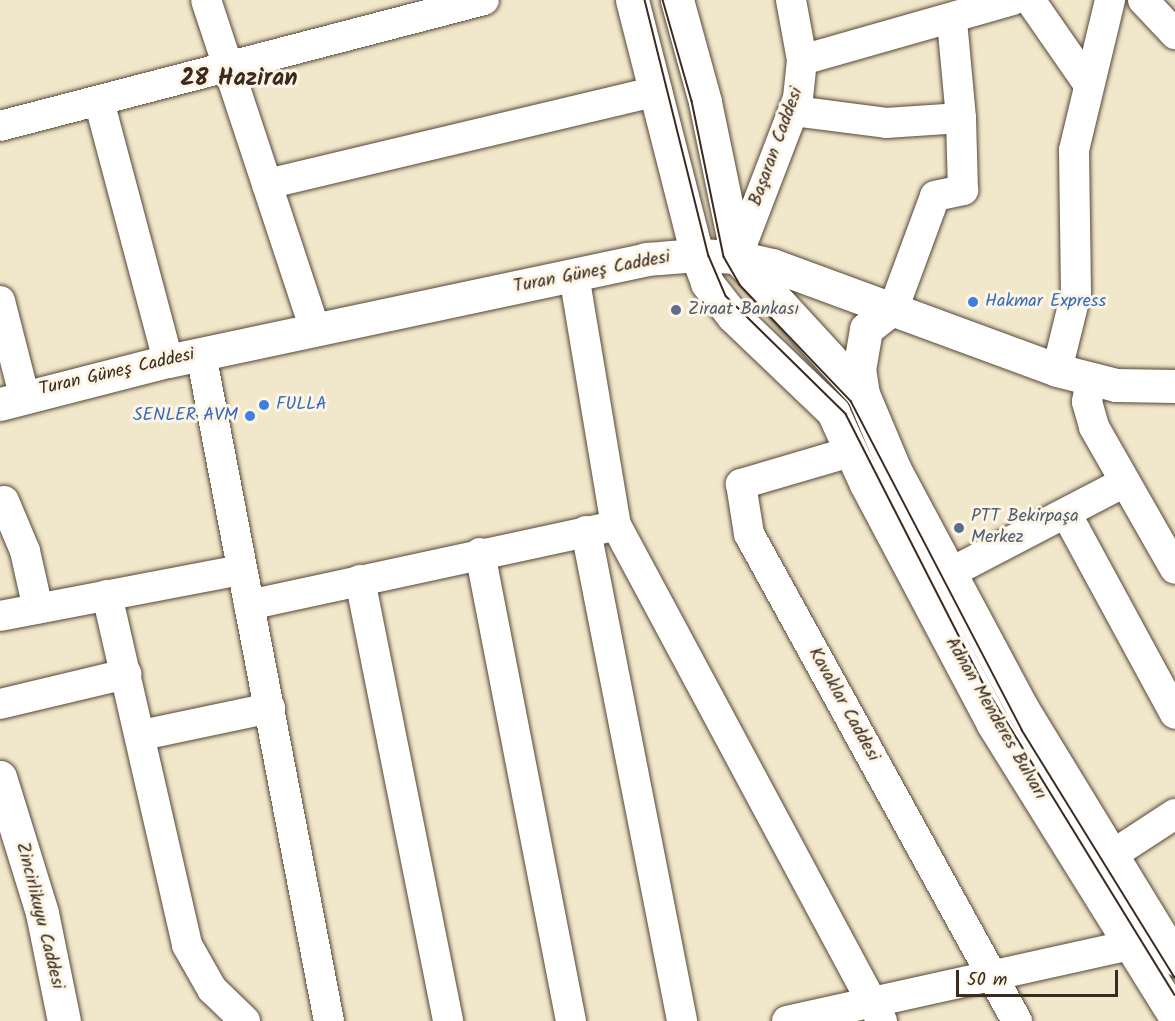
<!DOCTYPE html>
<meta charset="utf-8">
<style>
body{margin:0}
#map{position:relative;width:1175px;height:1021px;overflow:hidden;background:#f1e7ca;font-family:Kalam,sans-serif}
div>[style]{position:absolute}
[style*='--x']{left:calc(var(--x)*1px);top:calc(var(--y)*1px);width:calc(var(--w)*1px);rotate:calc(var(--a)*1deg)}
.roads{filter:drop-shadow(0 0 2px #564638) drop-shadow(0 0 2px #564638)}
.minor>*{height:30px;margin:-15px;padding:0 15px;transform-origin:15px;border-radius:15px;background:#fff}
.major>*{height:33px;margin:-16.5px;padding:0 16.5px;transform-origin:16.5px;border-radius:16.5px;background:#fff}
.tram>*{height:1.5px;margin:-0.75px;padding:0 0.75px;transform-origin:0.75px;border-radius:0.75px;background:#3b2a1e}
.dots>*{width:16px;height:16px;translate:-50% -50%;box-sizing:border-box;border:3px solid #fcf5e5;border-radius:50%}
span{translate:-50% -50%;white-space:nowrap;text-align:center;line-height:1.15;-webkit-text-stroke:6px #fcf5e5;paint-order:stroke}
.street-label{font-size:18px;color:#3b2a1e}
.shop-label{font-size:18px;color:#366cbe}
.left{translate:0 -50%;text-align:left}
.right{translate:-100% -50%;text-align:right}
.service-label{font-size:18px;color:#4e5e75}
.district-label{font-size:24px;color:#3b2a1e;font-weight:700}
.scale{position:absolute;left:956px;top:970px;width:162px;height:27px;box-sizing:border-box;border:3px solid #3b2a1e;border-top:0;padding-left:8px;font-size:18px;line-height:21px;white-space:nowrap;color:#3b2a1e;-webkit-text-stroke:4px #fcf5e5;paint-order:stroke}
</style>
<div id="map">
<div class="roads">
<div class="minor">
<i style="--x:206;--y:0;--w:348;--a:71.7"></i>
<i style="--x:1030;--y:0;--w:103;--a:55.2"></i>
<i style="--x:1143;--y:0;--w:47;--a:46.7"></i>
<i style="--x:802;--y:60;--w:219;--a:-15.9"></i>
<i style="--x:99;--y:101;--w:269;--a:75.1"></i>
<i style="--x:794;--y:111;--w:93;--a:7.4"></i>
<i style="--x:886;--y:123;--w:75;--a:-3.8"></i>
<i style="--x:0;--y:126;--w:500;--a:-14.59"></i>
<i style="--x:267;--y:184;--w:401;--a:-13.4"></i>
<i style="--x:737;--y:257;--w:170;--a:-69"></i>
<i style="--x:798;--y:98;--w:38;--a:-84"></i>
<i style="--x:802;--y:60;--w:61;--a:-100.4"></i>
<i style="--x:574;--y:275;--w:254;--a:80.5"></i>
<i style="--x:616;--y:525;--w:563;--a:61.8"></i>
<i style="--x:0;--y:301;--w:97;--a:75.7"></i>
<i style="--x:894;--y:307;--w:118;--a:-69.7"></i>
<i style="--x:935;--y:196;--w:29;--a:-12"></i>
<i style="--x:963;--y:190;--w:72;--a:-91.6"></i>
<i style="--x:961;--y:118;--w:97;--a:-95.3"></i>
<i style="--x:201;--y:354;--w:679;--a:79.14"></i>
<i style="--x:1057;--y:370;--w:79;--a:-76.1"></i>
<i style="--x:1076;--y:293;--w:143;--a:-90.8"></i>
<i style="--x:1074;--y:150;--w:154;--a:-76.5"></i>
<i style="--x:1091;--y:379;--w:23;--a:100"></i>
<i style="--x:1087;--y:402;--w:26;--a:74"></i>
<i style="--x:1094;--y:427;--w:163;--a:60.3"></i>
<i style="--x:850;--y:452;--w:114;--a:163.6"></i>
<i style="--x:741;--y:484;--w:51;--a:80.9"></i>
<i style="--x:749;--y:534;--w:556;--a:61.18"></i>
<i style="--x:4;--y:501;--w:54;--a:67.2"></i>
<i style="--x:25;--y:551;--w:59;--a:77.4"></i>
<i style="--x:1067;--y:515;--w:226;--a:61.5"></i>
<i style="--x:586;--y:531;--w:499;--a:78.9"></i>
<i style="--x:480;--y:553;--w:477;--a:79"></i>
<i style="--x:950;--y:573;--w:195;--a:-27.5"></i>
<i style="--x:360;--y:580;--w:450;--a:78.7"></i>
<i style="--x:107;--y:595;--w:359;--a:77.1"></i>
<i style="--x:187;--y:945;--w:51;--a:60.4"></i>
<i style="--x:212;--y:989;--w:46;--a:44.1"></i>
<i style="--x:249;--y:605;--w:363;--a:-12.2"></i>
<i style="--x:0;--y:616;--w:246;--a:-10.8"></i>
<i style="--x:0;--y:704;--w:130;--a:-13.4"></i>
<i style="--x:142;--y:735;--w:131;--a:-11.9"></i>
<i style="--x:1112;--y:855;--w:75;--a:-33.1"></i>
<i style="--x:787;--y:1021;--w:351;--a:-12.5"></i>
<i style="--x:1130;--y:945;--w:24;--a:0"></i>
</div>
<div class="major">
<i style="--x:632;--y:0;--w:263;--a:75.7"></i>
<i style="--x:697;--y:255;--w:30;--a:70"></i>
<i style="--x:707;--y:283;--w:42;--a:51.8"></i>
<i style="--x:733;--y:316;--w:139;--a:43.8"></i>
<i style="--x:833;--y:412;--w:79;--a:65.4"></i>
<i style="--x:866;--y:484;--w:272;--a:62.1"></i>
<i style="--x:993;--y:724;--w:344;--a:58.1"></i>
<i style="--x:677;--y:0;--w:106;--a:74.6"></i>
<i style="--x:705;--y:102;--w:158;--a:78.3"></i>
<i style="--x:737;--y:257;--w:186;--a:47.4"></i>
<i style="--x:863;--y:394;--w:82;--a:67.2"></i>
<i style="--x:895;--y:470;--w:270;--a:61.9"></i>
<i style="--x:1022;--y:708;--w:294;--a:58.6"></i>
<i style="--x:863;--y:394;--w:24;--a:-99"></i>
<i style="--x:859;--y:370;--w:42;--a:-80.3"></i>
<i style="--x:866;--y:329;--w:36;--a:-38"></i>
<i style="--x:0;--y:404;--w:173;--a:-14.4"></i>
<i style="--x:168;--y:361;--w:489;--a:-12"></i>
<i style="--x:646;--y:259;--w:51;--a:-4.5"></i>
<i style="--x:697;--y:255;--w:40;--a:2.9"></i>
<i style="--x:737;--y:257;--w:36;--a:13"></i>
<i style="--x:772;--y:265;--w:304;--a:20.2"></i>
<i style="--x:1057;--y:370;--w:61;--a:14.3"></i>
<i style="--x:1116;--y:385;--w:59;--a:1"></i>
<i style="--x:0;--y:777;--w:142;--a:72.8"></i>
<i style="--x:42;--y:913;--w:110;--a:78.5"></i>
</div>
</div>
<div class="tram">
<i style="--x:645;--y:0;--w:264;--a:76"></i>
<i style="--x:709;--y:256;--w:43;--a:67"></i>
<i style="--x:726;--y:296;--w:168;--a:44.5"></i>
<i style="--x:846;--y:414;--w:302;--a:63"></i>
<i style="--x:983;--y:683;--w:366;--a:58.4"></i>
<i style="--x:663;--y:0;--w:105;--a:74"></i>
<i style="--x:692;--y:101;--w:159;--a:78.4"></i>
<i style="--x:724;--y:257;--w:32;--a:60"></i>
<i style="--x:740;--y:285;--w:161;--a:46.3"></i>
<i style="--x:851;--y:401;--w:371;--a:62.5"></i>
<i style="--x:1022;--y:730;--w:291;--a:58.3"></i>
</div>
<div class="dots">
<i style="left:973px;top:302px;background:#3f7fe0"></i>
<i style="left:676px;top:310px;background:#5c6f8a"></i>
<i style="left:264px;top:405px;background:#3f7fe0"></i>
<i style="left:250px;top:416px;background:#3f7fe0"></i>
<i style="left:959px;top:528px;background:#5c6f8a"></i>
</div>
<div class="street-label">
<span style="left:777px;top:147px;rotate:-70deg">Başaran Caddesi</span>
<span style="left:592px;top:273px;rotate:-11deg">Turan Güneş Caddesi</span>
<span style="left:117px;top:373px;rotate:-13deg">Turan Güneş Caddesi</span>
<span style="left:843px;top:705px;rotate:61deg">Kavaklar Caddesi</span>
<span style="left:995px;top:719px;rotate:60deg">Adnan Menderes Bulvarı</span>
<span style="left:39px;top:916px;rotate:76deg">Zincirlikuyu Caddesi</span>
</div>
<div class="shop-label">
<span class="left" style="left:985px;top:302px">Hakmar Express</span>
<span class="left" style="left:276px;top:405px">FULLA</span>
<span class="right" style="left:238px;top:416px">SENLER AVM</span>
</div>
<div class="service-label">
<span class="left" style="left:688px;top:310px">Ziraat Bankası</span>
<span class="left" style="left:971px;top:528px">PTT Bekirpaşa<br>Merkez</span>
</div>
<div class="district-label">
<span style="left:239px;top:79px">28 Haziran</span>
</div>
<div class="scale">50 m</div>
</div>
